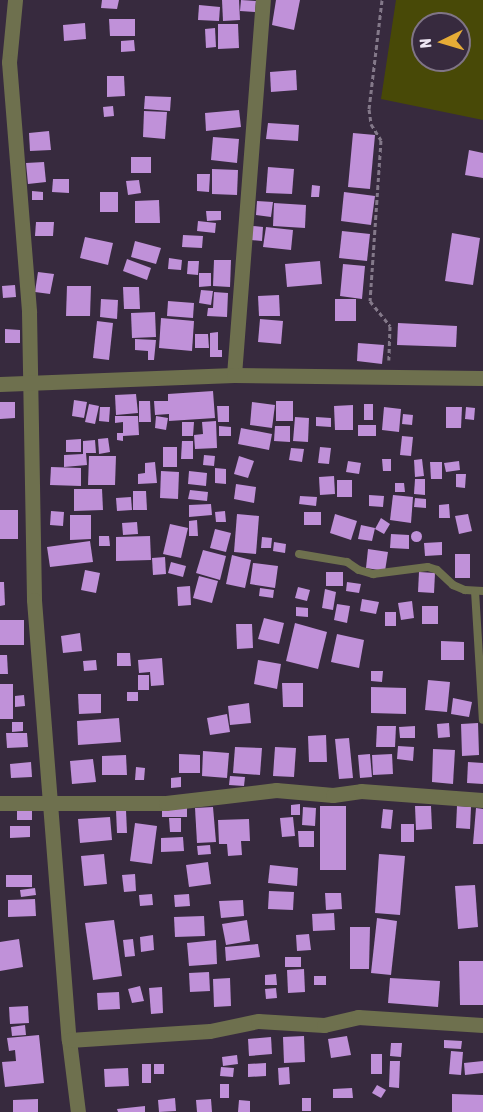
<!DOCTYPE html>
<style>
body{margin:0}
#map{position:relative;width:483px;height:1112px;overflow:hidden;background:#372a3e;font-family:"Asap Condensed",sans-serif}
div>[style]{position:absolute}
[style*='--x']{left:calc(var(--x)*1px);top:calc(var(--y)*1px);width:calc(var(--w)*1px);rotate:calc(var(--a)*1deg)}
.green>*{inset:0;background:#484907}
.building>*{inset:0;background:#c091d9}
.round{border-radius:50%}
.path>*{height:3px;margin-top:-1.5px;transform-origin:0;background:repeating-linear-gradient(90deg,#84798a 0 4.5px,transparent 0 7.5px)}
.service>*{height:8px;margin:-4px;padding:0 4px;transform-origin:4px;border-radius:4px;background:#6e704e}
.minor>*{height:15px;margin:-7.5px;padding:0 7.5px;transform-origin:7.5px;border-radius:7.5px;background:#6e704e}
span{translate:-50% -50%;white-space:nowrap;text-align:center;line-height:1.15;-webkit-text-stroke:6px #372a3e;paint-order:stroke}
.north{position:absolute;left:411px;top:12px;width:60px;height:60px;box-sizing:border-box;background:#372a3e;border:2px solid #807586;border-radius:50%;rotate:265deg;font-size:16px;font-weight:700;line-height:24px;text-align:center;color:#ede5f2}
.north::after{content:'';display:block;margin:auto;width:21px;height:27px;background:#e6ac36;clip-path:polygon(50% 0,100% 100%,50% 72%,0 100%)}
</style>
<div id="map">
<div class="green">
<i style="clip-path:polygon(evenodd,396px 0,483px 0,483px 120px,381px 99px,396px 0,423px 24px,459px 24px,459px 60px,423px 60px,423px 24px)"></i>
</div>
<div class="building">
<i style="clip-path:polygon(102px 0,119px 0,117px 9px,101px 8px)"></i>
<i style="clip-path:polygon(222px 0,239px 0,240px 20px,223px 21px)"></i>
<i style="clip-path:polygon(241px 0,256px 1px,255px 12px,240px 11px)"></i>
<i style="clip-path:polygon(276px 0,300px 0,294px 30px,272px 25px)"></i>
<i style="clip-path:polygon(199px 5px,220px 7px,219px 21px,198px 20px)"></i>
<i style="clip-path:polygon(109px 19px,135px 19px,135px 36px,110px 36px)"></i>
<i style="clip-path:polygon(85px 23px,86px 39px,64px 41px,63px 25px)"></i>
<i style="clip-path:polygon(218px 24px,238px 24px,239px 48px,218px 49px)"></i>
<i style="clip-path:polygon(215px 28px,216px 47px,206px 48px,205px 29px)"></i>
<i style="clip-path:polygon(134px 40px,135px 51px,121px 52px,121px 41px)"></i>
<i style="clip-path:polygon(296px 70px,297px 90px,271px 92px,270px 72px)"></i>
<i style="clip-path:polygon(107px 76px,124px 76px,125px 96px,107px 97px)"></i>
<i style="clip-path:polygon(145px 96px,171px 97px,170px 111px,144px 109px)"></i>
<i style="clip-path:polygon(113px 106px,114px 116px,104px 117px,103px 107px)"></i>
<i style="clip-path:polygon(239px 110px,241px 127px,206px 131px,205px 113px)"></i>
<i style="clip-path:polygon(144px 111px,167px 112px,165px 139px,143px 137px)"></i>
<i style="clip-path:polygon(268px 123px,299px 125px,298px 141px,266px 139px)"></i>
<i style="clip-path:polygon(49px 131px,51px 150px,30px 151px,29px 133px)"></i>
<i style="clip-path:polygon(353px 133px,375px 135px,370px 189px,348px 187px)"></i>
<i style="clip-path:polygon(213px 137px,239px 139px,237px 163px,211px 160px)"></i>
<i style="clip-path:polygon(469px 150px,483px 153px,483px 178px,465px 175px)"></i>
<i style="clip-path:polygon(131px 157px,151px 157px,151px 173px,131px 173px)"></i>
<i style="clip-path:polygon(44px 162px,46px 182px,28px 184px,26px 163px)"></i>
<i style="clip-path:polygon(268px 167px,294px 169px,292px 194px,266px 193px)"></i>
<i style="clip-path:polygon(212px 169px,238px 170px,237px 195px,212px 194px)"></i>
<i style="clip-path:polygon(197px 174px,210px 174px,209px 192px,197px 191px)"></i>
<i style="clip-path:polygon(53px 179px,69px 179px,69px 193px,52px 192px)"></i>
<i style="clip-path:polygon(139px 180px,141px 193px,128px 195px,126px 181px)"></i>
<i style="clip-path:polygon(312px 185px,320px 186px,319px 197px,311px 197px)"></i>
<i style="clip-path:polygon(32px 191px,43px 192px,43px 200px,32px 200px)"></i>
<i style="clip-path:polygon(100px 192px,118px 192px,118px 212px,100px 212px)"></i>
<i style="clip-path:polygon(344px 192px,375px 196px,371px 225px,341px 221px)"></i>
<i style="clip-path:polygon(159px 200px,160px 223px,135px 223px,135px 201px)"></i>
<i style="clip-path:polygon(257px 201px,273px 202px,271px 217px,256px 215px)"></i>
<i style="clip-path:polygon(274px 203px,306px 205px,305px 228px,273px 226px)"></i>
<i style="clip-path:polygon(206px 211px,221px 211px,221px 220px,207px 221px)"></i>
<i style="clip-path:polygon(198px 221px,216px 223px,215px 233px,197px 231px)"></i>
<i style="clip-path:polygon(36px 222px,54px 222px,53px 236px,35px 236px)"></i>
<i style="clip-path:polygon(253px 226px,263px 227px,262px 241px,251px 240px)"></i>
<i style="clip-path:polygon(266px 227px,293px 230px,291px 250px,263px 247px)"></i>
<i style="clip-path:polygon(342px 231px,370px 234px,367px 261px,339px 258px)"></i>
<i style="clip-path:polygon(452px 233px,480px 238px,473px 285px,445px 281px)"></i>
<i style="clip-path:polygon(183px 235px,203px 236px,202px 248px,182px 247px)"></i>
<i style="clip-path:polygon(85px 237px,113px 243px,108px 265px,80px 258px)"></i>
<i style="clip-path:polygon(135px 241px,161px 248px,156px 264px,131px 257px)"></i>
<i style="clip-path:polygon(169px 258px,182px 260px,181px 270px,168px 269px)"></i>
<i style="clip-path:polygon(127px 259px,151px 268px,147px 280px,123px 271px)"></i>
<i style="clip-path:polygon(214px 260px,231px 260px,230px 287px,213px 286px)"></i>
<i style="clip-path:polygon(188px 261px,199px 261px,198px 275px,187px 274px)"></i>
<i style="clip-path:polygon(320px 261px,322px 284px,287px 287px,285px 264px)"></i>
<i style="clip-path:polygon(343px 264px,365px 266px,362px 299px,340px 296px)"></i>
<i style="clip-path:polygon(38px 272px,54px 274px,50px 294px,35px 292px)"></i>
<i style="clip-path:polygon(199px 273px,211px 273px,211px 286px,199px 287px)"></i>
<i style="clip-path:polygon(15px 285px,16px 297px,3px 298px,2px 286px)"></i>
<i style="clip-path:polygon(67px 286px,91px 286px,90px 316px,66px 316px)"></i>
<i style="clip-path:polygon(123px 287px,139px 287px,140px 309px,124px 309px)"></i>
<i style="clip-path:polygon(201px 290px,213px 291px,211px 305px,199px 303px)"></i>
<i style="clip-path:polygon(214px 292px,228px 293px,227px 317px,207px 316px,208px 308px,213px 308px)"></i>
<i style="clip-path:polygon(279px 295px,280px 316px,259px 316px,258px 296px)"></i>
<i style="clip-path:polygon(101px 299px,118px 300px,117px 319px,100px 317px)"></i>
<i style="clip-path:polygon(335px 299px,356px 299px,356px 321px,335px 321px)"></i>
<i style="clip-path:polygon(168px 301px,194px 303px,193px 318px,167px 316px)"></i>
<i style="clip-path:polygon(155px 312px,156px 337px,132px 338px,131px 313px)"></i>
<i style="clip-path:polygon(161px 318px,194px 321px,192px 351px,159px 348px)"></i>
<i style="clip-path:polygon(260px 319px,283px 321px,281px 344px,258px 342px)"></i>
<i style="clip-path:polygon(97px 321px,113px 323px,109px 360px,93px 358px)"></i>
<i style="clip-path:polygon(398px 323px,457px 326px,456px 347px,397px 345px)"></i>
<i style="clip-path:polygon(5px 329px,20px 330px,20px 343px,5px 343px)"></i>
<i style="clip-path:polygon(218px 332px,218px 350px,222px 350px,222px 357px,210px 357px,210px 333px)"></i>
<i style="clip-path:polygon(195px 334px,208px 334px,209px 348px,195px 348px)"></i>
<i style="clip-path:polygon(135px 339px,156px 340px,154px 360px,148px 360px,148px 351px,135px 350px)"></i>
<i style="clip-path:polygon(358px 343px,384px 345px,382px 364px,357px 361px)"></i>
<i style="clip-path:polygon(213px 391px,215px 418px,169px 421px,169px 414px,155px 415px,154px 401px,168px 401px,168px 394px)"></i>
<i style="clip-path:polygon(136px 394px,138px 413px,116px 415px,115px 395px)"></i>
<i style="clip-path:polygon(74px 400px,87px 402px,84px 418px,72px 416px)"></i>
<i style="clip-path:polygon(139px 401px,150px 401px,151px 422px,139px 422px)"></i>
<i style="clip-path:polygon(276px 401px,293px 401px,293px 421px,276px 421px)"></i>
<i style="clip-path:polygon(0 402px,15px 402px,15px 418px,0 419px)"></i>
<i style="clip-path:polygon(252px 402px,275px 405px,272px 428px,250px 425px)"></i>
<i style="clip-path:polygon(89px 404px,99px 406px,95px 424px,85px 422px)"></i>
<i style="clip-path:polygon(364px 404px,373px 404px,373px 420px,364px 420px)"></i>
<i style="clip-path:polygon(353px 405px,353px 430px,335px 430px,334px 406px)"></i>
<i style="clip-path:polygon(217px 406px,229px 406px,229px 422px,218px 422px)"></i>
<i style="clip-path:polygon(100px 407px,110px 407px,109px 422px,99px 421px)"></i>
<i style="clip-path:polygon(384px 407px,401px 409px,399px 432px,382px 430px)"></i>
<i style="clip-path:polygon(446px 407px,462px 407px,461px 428px,446px 428px)"></i>
<i style="clip-path:polygon(466px 407px,475px 408px,474px 420px,465px 419px)"></i>
<i style="clip-path:polygon(403px 414px,413px 415px,412px 425px,402px 424px)"></i>
<i style="clip-path:polygon(115px 416px,138px 416px,139px 435px,123px 436px,123px 441px,117px 440px,117px 433px,123px 433px,123px 422px,115px 423px)"></i>
<i style="clip-path:polygon(156px 416px,168px 418px,166px 430px,155px 428px)"></i>
<i style="clip-path:polygon(295px 417px,309px 418px,308px 442px,293px 441px)"></i>
<i style="clip-path:polygon(316px 417px,331px 418px,331px 427px,316px 426px)"></i>
<i style="clip-path:polygon(216px 421px,217px 448px,195px 449px,194px 435px,203px 434px,202px 422px)"></i>
<i style="clip-path:polygon(182px 422px,194px 422px,193px 436px,182px 436px)"></i>
<i style="clip-path:polygon(358px 425px,376px 425px,376px 436px,358px 436px)"></i>
<i style="clip-path:polygon(219px 426px,231px 427px,231px 436px,219px 436px)"></i>
<i style="clip-path:polygon(275px 426px,290px 426px,290px 442px,274px 441px)"></i>
<i style="clip-path:polygon(241px 428px,272px 434px,269px 450px,238px 444px)"></i>
<i style="clip-path:polygon(402px 436px,413px 437px,411px 456px,400px 455px)"></i>
<i style="clip-path:polygon(108px 438px,110px 452px,99px 454px,98px 439px)"></i>
<i style="clip-path:polygon(81px 439px,81px 452px,66px 452px,66px 440px)"></i>
<i style="clip-path:polygon(95px 440px,96px 453px,86px 453px,87px 465px,64px 467px,64px 455px,83px 454px,83px 441px)"></i>
<i style="clip-path:polygon(182px 441px,193px 441px,193px 459px,181px 459px)"></i>
<i style="clip-path:polygon(163px 447px,177px 447px,177px 467px,163px 467px)"></i>
<i style="clip-path:polygon(320px 447px,331px 448px,329px 464px,318px 463px)"></i>
<i style="clip-path:polygon(291px 448px,304px 449px,302px 462px,289px 460px)"></i>
<i style="clip-path:polygon(204px 455px,215px 456px,214px 466px,203px 465px)"></i>
<i style="clip-path:polygon(89px 456px,116px 456px,115px 485px,88px 485px)"></i>
<i style="clip-path:polygon(239px 456px,254px 461px,248px 478px,234px 474px)"></i>
<i style="clip-path:polygon(382px 459px,391px 459px,391px 471px,383px 471px)"></i>
<i style="clip-path:polygon(422px 459px,424px 476px,415px 477px,414px 460px)"></i>
<i style="clip-path:polygon(348px 461px,361px 463px,359px 474px,346px 472px)"></i>
<i style="clip-path:polygon(459px 461px,460px 470px,446px 472px,444px 463px)"></i>
<i style="clip-path:polygon(155px 462px,157px 483px,138px 484px,138px 474px,145px 473px,145px 463px)"></i>
<i style="clip-path:polygon(430px 462px,442px 462px,442px 479px,431px 479px)"></i>
<i style="clip-path:polygon(51px 467px,81px 468px,81px 486px,50px 485px)"></i>
<i style="clip-path:polygon(215px 468px,226px 469px,226px 484px,215px 483px)"></i>
<i style="clip-path:polygon(161px 471px,179px 472px,178px 499px,160px 498px)"></i>
<i style="clip-path:polygon(189px 471px,207px 473px,206px 486px,188px 484px)"></i>
<i style="clip-path:polygon(456px 474px,466px 474px,465px 488px,456px 487px)"></i>
<i style="clip-path:polygon(334px 476px,335px 494px,320px 495px,319px 477px)"></i>
<i style="clip-path:polygon(415px 479px,425px 479px,425px 495px,414px 494px)"></i>
<i style="clip-path:polygon(337px 480px,352px 480px,352px 497px,337px 497px)"></i>
<i style="clip-path:polygon(395px 483px,404px 483px,405px 492px,395px 492px)"></i>
<i style="clip-path:polygon(236px 484px,256px 487px,254px 503px,234px 499px)"></i>
<i style="clip-path:polygon(74px 489px,102px 489px,103px 510px,74px 511px)"></i>
<i style="clip-path:polygon(190px 490px,208px 492px,207px 501px,188px 499px)"></i>
<i style="clip-path:polygon(133px 491px,146px 491px,147px 510px,133px 510px)"></i>
<i style="clip-path:polygon(369px 495px,384px 496px,383px 507px,369px 506px)"></i>
<i style="clip-path:polygon(393px 495px,413px 497px,411px 523px,390px 520px)"></i>
<i style="clip-path:polygon(300px 496px,317px 497px,316px 506px,299px 504px)"></i>
<i style="clip-path:polygon(131px 497px,132px 510px,117px 511px,116px 498px)"></i>
<i style="clip-path:polygon(415px 498px,426px 499px,426px 508px,414px 507px)"></i>
<i style="clip-path:polygon(211px 504px,212px 515px,189px 517px,189px 505px)"></i>
<i style="clip-path:polygon(449px 504px,450px 518px,439px 518px,439px 505px)"></i>
<i style="clip-path:polygon(0 510px,18px 510px,18px 539px,0 539px)"></i>
<i style="clip-path:polygon(51px 511px,64px 512px,63px 526px,50px 525px)"></i>
<i style="clip-path:polygon(225px 511px,226px 522px,216px 522px,215px 512px)"></i>
<i style="clip-path:polygon(304px 512px,321px 512px,321px 525px,304px 525px)"></i>
<i style="clip-path:polygon(237px 514px,259px 516px,256px 554px,234px 552px)"></i>
<i style="clip-path:polygon(335px 514px,357px 521px,351px 540px,330px 533px)"></i>
<i style="clip-path:polygon(468px 514px,472px 531px,459px 534px,455px 516px)"></i>
<i style="clip-path:polygon(70px 515px,91px 515px,91px 539px,70px 540px)"></i>
<i style="clip-path:polygon(381px 518px,390px 524px,384px 534px,375px 529px)"></i>
<i style="clip-path:polygon(197px 520px,198px 536px,189px 536px,189px 521px)"></i>
<i style="clip-path:polygon(137px 522px,138px 534px,123px 535px,122px 523px)"></i>
<i style="clip-path:polygon(170px 524px,188px 528px,181px 558px,163px 554px)"></i>
<i style="clip-path:polygon(361px 525px,375px 528px,372px 541px,358px 539px)"></i>
<i style="clip-path:polygon(215px 529px,231px 533px,226px 552px,210px 548px)"></i>
<i class="round" style="left:410.5px;top:530.5px;width:11px;height:11px"></i>
<i style="clip-path:polygon(391px 534px,409px 535px,409px 549px,390px 548px)"></i>
<i style="clip-path:polygon(99px 536px,109px 536px,110px 546px,99px 546px)"></i>
<i style="clip-path:polygon(150px 536px,151px 560px,116px 561px,116px 537px)"></i>
<i style="clip-path:polygon(262px 537px,272px 538px,271px 548px,261px 548px)"></i>
<i style="clip-path:polygon(90px 541px,93px 562px,50px 567px,47px 547px)"></i>
<i style="clip-path:polygon(274px 542px,286px 544px,285px 553px,273px 551px)"></i>
<i style="clip-path:polygon(442px 542px,442px 555px,425px 556px,424px 543px)"></i>
<i style="clip-path:polygon(368px 549px,388px 552px,385px 571px,366px 568px)"></i>
<i style="clip-path:polygon(203px 550px,226px 556px,220px 580px,196px 573px)"></i>
<i style="clip-path:polygon(455px 554px,470px 554px,470px 578px,455px 578px)"></i>
<i style="clip-path:polygon(232px 555px,251px 560px,245px 588px,226px 584px)"></i>
<i style="clip-path:polygon(165px 557px,166px 574px,153px 575px,152px 558px)"></i>
<i style="clip-path:polygon(171px 562px,186px 566px,183px 577px,168px 573px)"></i>
<i style="clip-path:polygon(253px 563px,278px 566px,275px 588px,250px 584px)"></i>
<i style="clip-path:polygon(85px 570px,100px 573px,96px 593px,81px 590px)"></i>
<i style="clip-path:polygon(326px 572px,343px 572px,343px 586px,326px 586px)"></i>
<i style="clip-path:polygon(419px 572px,435px 573px,434px 593px,418px 592px)"></i>
<i style="clip-path:polygon(199px 576px,218px 581px,212px 603px,193px 598px)"></i>
<i style="clip-path:polygon(0 582px,4px 582px,5px 605px,0 606px)"></i>
<i style="clip-path:polygon(347px 582px,361px 584px,359px 593px,346px 591px)"></i>
<i style="clip-path:polygon(190px 586px,191px 605px,178px 606px,177px 587px)"></i>
<i style="clip-path:polygon(298px 587px,310px 590px,307px 601px,295px 598px)"></i>
<i style="clip-path:polygon(260px 588px,274px 590px,273px 598px,259px 596px)"></i>
<i style="clip-path:polygon(325px 589px,336px 592px,333px 610px,322px 608px)"></i>
<i style="clip-path:polygon(362px 599px,379px 602px,376px 614px,360px 611px)"></i>
<i style="clip-path:polygon(412px 601px,414px 618px,401px 620px,398px 603px)"></i>
<i style="clip-path:polygon(337px 604px,350px 606px,347px 623px,334px 620px)"></i>
<i style="clip-path:polygon(422px 606px,438px 606px,438px 624px,422px 624px)"></i>
<i style="clip-path:polygon(296px 607px,308px 608px,308px 617px,296px 616px)"></i>
<i style="clip-path:polygon(385px 612px,396px 612px,396px 626px,385px 626px)"></i>
<i style="clip-path:polygon(264px 618px,284px 623px,279px 644px,258px 639px)"></i>
<i style="clip-path:polygon(0 620px,24px 620px,24px 645px,0 645px)"></i>
<i style="clip-path:polygon(295px 623px,327px 632px,318px 669px,286px 661px)"></i>
<i style="clip-path:polygon(236px 624px,252px 624px,253px 648px,237px 649px)"></i>
<i style="clip-path:polygon(80px 633px,82px 651px,63px 653px,61px 636px)"></i>
<i style="clip-path:polygon(337px 634px,364px 640px,359px 668px,331px 662px)"></i>
<i style="clip-path:polygon(441px 641px,464px 642px,464px 660px,441px 660px)"></i>
<i style="clip-path:polygon(117px 653px,130px 653px,131px 666px,117px 666px)"></i>
<i style="clip-path:polygon(0 655px,7px 655px,8px 674px,0 674px)"></i>
<i style="clip-path:polygon(162px 658px,164px 685px,151px 686px,150px 672px,139px 673px,138px 660px)"></i>
<i style="clip-path:polygon(96px 660px,97px 670px,84px 671px,83px 661px)"></i>
<i style="clip-path:polygon(258px 660px,281px 664px,277px 689px,254px 684px)"></i>
<i style="clip-path:polygon(371px 671px,383px 671px,382px 682px,371px 681px)"></i>
<i style="clip-path:polygon(138px 675px,149px 675px,149px 690px,138px 690px)"></i>
<i style="clip-path:polygon(428px 680px,450px 682px,447px 712px,425px 710px)"></i>
<i style="clip-path:polygon(282px 683px,303px 683px,303px 707px,283px 707px)"></i>
<i style="clip-path:polygon(0 684px,13px 684px,13px 719px,0 719px)"></i>
<i style="clip-path:polygon(371px 687px,406px 688px,406px 714px,371px 713px)"></i>
<i style="clip-path:polygon(127px 692px,138px 692px,138px 701px,127px 701px)"></i>
<i style="clip-path:polygon(78px 694px,101px 694px,101px 713px,79px 714px)"></i>
<i style="clip-path:polygon(24px 695px,25px 706px,15px 707px,15px 696px)"></i>
<i style="clip-path:polygon(453px 698px,472px 702px,469px 717px,451px 714px)"></i>
<i style="clip-path:polygon(249px 703px,251px 723px,230px 725px,228px 706px)"></i>
<i style="clip-path:polygon(227px 714px,230px 732px,210px 735px,207px 718px)"></i>
<i style="clip-path:polygon(119px 718px,121px 742px,78px 745px,77px 721px)"></i>
<i style="clip-path:polygon(12px 722px,23px 722px,23px 731px,12px 732px)"></i>
<i style="clip-path:polygon(449px 723px,450px 737px,438px 738px,437px 724px)"></i>
<i style="clip-path:polygon(478px 723px,479px 755px,462px 756px,461px 724px)"></i>
<i style="clip-path:polygon(377px 726px,396px 726px,395px 747px,376px 747px)"></i>
<i style="clip-path:polygon(415px 726px,415px 738px,400px 738px,399px 727px)"></i>
<i style="clip-path:polygon(6px 733px,27px 733px,28px 747px,7px 748px)"></i>
<i style="clip-path:polygon(326px 735px,327px 762px,309px 762px,308px 736px)"></i>
<i style="clip-path:polygon(349px 738px,353px 778px,339px 779px,335px 739px)"></i>
<i style="clip-path:polygon(398px 746px,414px 747px,413px 761px,397px 759px)"></i>
<i style="clip-path:polygon(235px 747px,262px 748px,260px 775px,233px 773px)"></i>
<i style="clip-path:polygon(275px 747px,296px 748px,294px 777px,273px 776px)"></i>
<i style="clip-path:polygon(433px 749px,455px 750px,453px 784px,432px 782px)"></i>
<i style="clip-path:polygon(203px 751px,229px 753px,227px 778px,202px 776px)"></i>
<i style="clip-path:polygon(179px 754px,200px 755px,200px 773px,179px 773px)"></i>
<i style="clip-path:polygon(370px 754px,372px 777px,360px 778px,358px 755px)"></i>
<i style="clip-path:polygon(392px 754px,393px 774px,373px 775px,372px 755px)"></i>
<i style="clip-path:polygon(126px 755px,127px 775px,102px 775px,102px 756px)"></i>
<i style="clip-path:polygon(93px 759px,96px 782px,72px 784px,70px 761px)"></i>
<i style="clip-path:polygon(31px 762px,32px 777px,11px 778px,10px 764px)"></i>
<i style="clip-path:polygon(468px 762px,483px 763px,483px 784px,467px 783px)"></i>
<i style="clip-path:polygon(136px 767px,145px 768px,144px 780px,135px 780px)"></i>
<i style="clip-path:polygon(230px 776px,245px 777px,244px 786px,229px 785px)"></i>
<i style="clip-path:polygon(181px 777px,181px 787px,171px 788px,171px 778px)"></i>
<i style="clip-path:polygon(162px 803px,187px 804px,187px 817px,162px 817px)"></i>
<i style="clip-path:polygon(300px 804px,300px 815px,291px 815px,291px 805px)"></i>
<i style="clip-path:polygon(320px 806px,346px 806px,346px 870px,320px 870px)"></i>
<i style="clip-path:polygon(415px 806px,431px 806px,432px 829px,416px 830px)"></i>
<i style="clip-path:polygon(457px 806px,471px 807px,470px 829px,456px 828px)"></i>
<i style="clip-path:polygon(213px 807px,216px 842px,197px 843px,195px 808px)"></i>
<i style="clip-path:polygon(303px 807px,316px 808px,315px 826px,302px 825px)"></i>
<i style="clip-path:polygon(476px 808px,483px 809px,483px 844px,473px 844px)"></i>
<i style="clip-path:polygon(383px 809px,393px 810px,391px 829px,381px 828px)"></i>
<i style="clip-path:polygon(17px 810px,32px 810px,32px 820px,17px 820px)"></i>
<i style="clip-path:polygon(116px 810px,126px 810px,127px 833px,117px 833px)"></i>
<i style="clip-path:polygon(110px 817px,112px 840px,80px 843px,78px 819px)"></i>
<i style="clip-path:polygon(293px 817px,295px 836px,282px 837px,280px 818px)"></i>
<i style="clip-path:polygon(169px 818px,181px 818px,181px 832px,170px 832px)"></i>
<i style="clip-path:polygon(249px 819px,250px 841px,241px 841px,242px 855px,228px 856px,227px 844px,219px 844px,218px 820px)"></i>
<i style="clip-path:polygon(135px 823px,157px 826px,152px 864px,130px 861px)"></i>
<i style="clip-path:polygon(401px 824px,414px 824px,414px 842px,401px 842px)"></i>
<i style="clip-path:polygon(10px 826px,30px 826px,30px 837px,10px 838px)"></i>
<i style="clip-path:polygon(298px 831px,314px 831px,314px 847px,299px 847px)"></i>
<i style="clip-path:polygon(183px 837px,184px 851px,161px 852px,161px 838px)"></i>
<i style="clip-path:polygon(210px 845px,211px 854px,198px 855px,197px 846px)"></i>
<i style="clip-path:polygon(104px 854px,107px 884px,84px 886px,81px 856px)"></i>
<i style="clip-path:polygon(379px 854px,405px 856px,400px 915px,375px 913px)"></i>
<i style="clip-path:polygon(208px 862px,211px 884px,189px 887px,186px 865px)"></i>
<i style="clip-path:polygon(270px 865px,298px 868px,297px 886px,268px 883px)"></i>
<i style="clip-path:polygon(135px 874px,136px 891px,124px 892px,122px 875px)"></i>
<i style="clip-path:polygon(6px 875px,32px 875px,32px 887px,6px 887px)"></i>
<i style="clip-path:polygon(475px 885px,478px 927px,458px 929px,455px 886px)"></i>
<i style="clip-path:polygon(35px 888px,36px 895px,21px 897px,20px 890px)"></i>
<i style="clip-path:polygon(269px 891px,294px 892px,293px 910px,268px 909px)"></i>
<i style="clip-path:polygon(325px 893px,341px 893px,342px 909px,326px 910px)"></i>
<i style="clip-path:polygon(152px 894px,153px 905px,140px 906px,139px 895px)"></i>
<i style="clip-path:polygon(189px 894px,190px 906px,175px 907px,174px 895px)"></i>
<i style="clip-path:polygon(35px 899px,36px 916px,8px 917px,8px 900px)"></i>
<i style="clip-path:polygon(243px 900px,244px 916px,221px 918px,219px 901px)"></i>
<i style="clip-path:polygon(334px 913px,335px 930px,313px 931px,312px 914px)"></i>
<i style="clip-path:polygon(204px 916px,205px 936px,175px 937px,174px 917px)"></i>
<i style="clip-path:polygon(377px 918px,397px 921px,391px 975px,371px 973px)"></i>
<i style="clip-path:polygon(114px 920px,122px 976px,93px 980px,85px 923px)"></i>
<i style="clip-path:polygon(247px 920px,250px 941px,226px 945px,222px 924px)"></i>
<i style="clip-path:polygon(350px 927px,370px 927px,369px 969px,350px 969px)"></i>
<i style="clip-path:polygon(309px 934px,311px 950px,297px 951px,296px 935px)"></i>
<i style="clip-path:polygon(153px 935px,154px 950px,141px 952px,140px 937px)"></i>
<i style="clip-path:polygon(19px 939px,23px 967px,0 971px,0 942px)"></i>
<i style="clip-path:polygon(133px 939px,135px 956px,125px 957px,123px 940px)"></i>
<i style="clip-path:polygon(216px 940px,217px 964px,189px 966px,187px 943px)"></i>
<i style="clip-path:polygon(258px 944px,260px 957px,226px 961px,225px 947px)"></i>
<i style="clip-path:polygon(285px 957px,301px 957px,301px 967px,285px 967px)"></i>
<i style="clip-path:polygon(459px 961px,483px 961px,483px 1005px,460px 1005px)"></i>
<i style="clip-path:polygon(304px 969px,305px 992px,288px 993px,287px 970px)"></i>
<i style="clip-path:polygon(209px 972px,210px 991px,190px 992px,189px 973px)"></i>
<i style="clip-path:polygon(276px 974px,277px 985px,265px 985px,265px 975px)"></i>
<i style="clip-path:polygon(314px 976px,326px 976px,326px 985px,314px 985px)"></i>
<i style="clip-path:polygon(230px 978px,231px 1006px,214px 1007px,213px 979px)"></i>
<i style="clip-path:polygon(390px 978px,440px 981px,438px 1007px,388px 1003px)"></i>
<i style="clip-path:polygon(140px 986px,144px 1001px,132px 1003px,128px 989px)"></i>
<i style="clip-path:polygon(162px 987px,163px 1013px,151px 1014px,149px 988px)"></i>
<i style="clip-path:polygon(276px 988px,277px 998px,266px 999px,265px 989px)"></i>
<i style="clip-path:polygon(119px 992px,120px 1009px,98px 1010px,97px 993px)"></i>
<i style="clip-path:polygon(28px 1006px,29px 1023px,10px 1024px,9px 1007px)"></i>
<i style="clip-path:polygon(25px 1025px,26px 1035px,12px 1036px,11px 1027px)"></i>
<i style="clip-path:polygon(39px 1035px,44px 1083px,5px 1087px,2px 1062px,16px 1061px,15px 1050px,9px 1051px,7px 1038px)"></i>
<i style="clip-path:polygon(304px 1036px,305px 1062px,284px 1063px,283px 1037px)"></i>
<i style="clip-path:polygon(347px 1036px,351px 1055px,331px 1058px,328px 1039px)"></i>
<i style="clip-path:polygon(271px 1037px,272px 1054px,249px 1056px,248px 1039px)"></i>
<i style="clip-path:polygon(444px 1040px,462px 1041px,461px 1049px,444px 1048px)"></i>
<i style="clip-path:polygon(391px 1043px,402px 1043px,401px 1057px,390px 1056px)"></i>
<i style="clip-path:polygon(451px 1051px,463px 1052px,461px 1075px,449px 1074px)"></i>
<i style="clip-path:polygon(371px 1054px,382px 1054px,382px 1074px,371px 1074px)"></i>
<i style="clip-path:polygon(237px 1055px,238px 1064px,223px 1066px,222px 1057px)"></i>
<i style="clip-path:polygon(390px 1061px,400px 1061px,399px 1088px,389px 1087px)"></i>
<i style="clip-path:polygon(483px 1061px,483px 1073px,465px 1075px,464px 1063px)"></i>
<i style="clip-path:polygon(266px 1063px,266px 1076px,248px 1077px,248px 1064px)"></i>
<i style="clip-path:polygon(142px 1064px,151px 1064px,151px 1083px,142px 1083px)"></i>
<i style="clip-path:polygon(154px 1064px,164px 1064px,164px 1074px,154px 1074px)"></i>
<i style="clip-path:polygon(221px 1067px,234px 1068px,233px 1077px,220px 1076px)"></i>
<i style="clip-path:polygon(289px 1067px,290px 1084px,279px 1085px,278px 1068px)"></i>
<i style="clip-path:polygon(128px 1068px,129px 1086px,105px 1087px,104px 1069px)"></i>
<i style="clip-path:polygon(220px 1084px,229px 1084px,229px 1098px,220px 1098px)"></i>
<i style="clip-path:polygon(377px 1085px,386px 1090px,381px 1098px,372px 1093px)"></i>
<i style="clip-path:polygon(352px 1088px,353px 1098px,333px 1098px,333px 1089px)"></i>
<i style="clip-path:polygon(452px 1094px,483px 1095px,483px 1112px,452px 1112px)"></i>
<i style="clip-path:polygon(175px 1098px,176px 1111px,159px 1112px,158px 1100px)"></i>
<i style="clip-path:polygon(302px 1098px,311px 1098px,311px 1111px,302px 1111px)"></i>
<i style="clip-path:polygon(38px 1099px,38px 1112px,13px 1112px,13px 1100px)"></i>
<i style="clip-path:polygon(211px 1099px,212px 1112px,197px 1112px,196px 1100px)"></i>
<i style="clip-path:polygon(239px 1100px,250px 1101px,250px 1112px,238px 1112px)"></i>
<i style="clip-path:polygon(145px 1106px,145px 1112px,118px 1112px,117px 1109px)"></i>
</div>
<div class="path">
<i style="--x:382;--y:0;--w:110;--a:96.8"></i>
<i style="--x:369;--y:109;--w:15;--a:82"></i>
<i style="--x:371;--y:124;--w:19;--a:58"></i>
<i style="--x:381;--y:140;--w:161;--a:93.9"></i>
<i style="--x:370;--y:301;--w:32;--a:51"></i>
<i style="--x:390;--y:326;--w:34;--a:92"></i>
</div>
<div class="service">
<i style="--x:299;--y:554;--w:49;--a:9.5"></i>
<i style="--x:347;--y:562;--w:14;--a:34"></i>
<i style="--x:359;--y:570;--w:15;--a:16"></i>
<i style="--x:373;--y:574;--w:55;--a:-7.3"></i>
<i style="--x:428;--y:567;--w:9;--a:18"></i>
<i style="--x:437;--y:570;--w:22;--a:43"></i>
<i style="--x:453;--y:585;--w:13;--a:23"></i>
<i style="--x:465;--y:590;--w:18;--a:3"></i>
<i style="--x:475;--y:591;--w:129;--a:86.5"></i>
</div>
<div class="minor">
<i style="--x:15;--y:0;--w:62;--a:95.5"></i>
<i style="--x:9;--y:62;--w:251;--a:85.4"></i>
<i style="--x:29;--y:312;--w:288;--a:89"></i>
<i style="--x:34;--y:600;--w:441;--a:85.5"></i>
<i style="--x:69;--y:1040;--w:73;--a:82.9"></i>
<i style="--x:234;--y:375;--w:376;--a:-85.6"></i>
<i style="--x:0;--y:384;--w:234;--a:-2.2"></i>
<i style="--x:234;--y:375;--w:249;--a:0.7"></i>
<i style="--x:0;--y:803;--w:166;--a:0"></i>
<i style="--x:166;--y:803;--w:111;--a:-6.7"></i>
<i style="--x:276;--y:790;--w:57;--a:5"></i>
<i style="--x:333;--y:795;--w:28;--a:-8"></i>
<i style="--x:361;--y:791;--w:122;--a:4.2"></i>
<i style="--x:69;--y:1040;--w:141;--a:-3.7"></i>
<i style="--x:210;--y:1031;--w:49;--a:-11.8"></i>
<i style="--x:258;--y:1021;--w:66;--a:3.5"></i>
<i style="--x:324;--y:1025;--w:35;--a:-13"></i>
<i style="--x:358;--y:1017;--w:125;--a:3.7"></i>
</div>
<div class="north">N</div>
</div>
